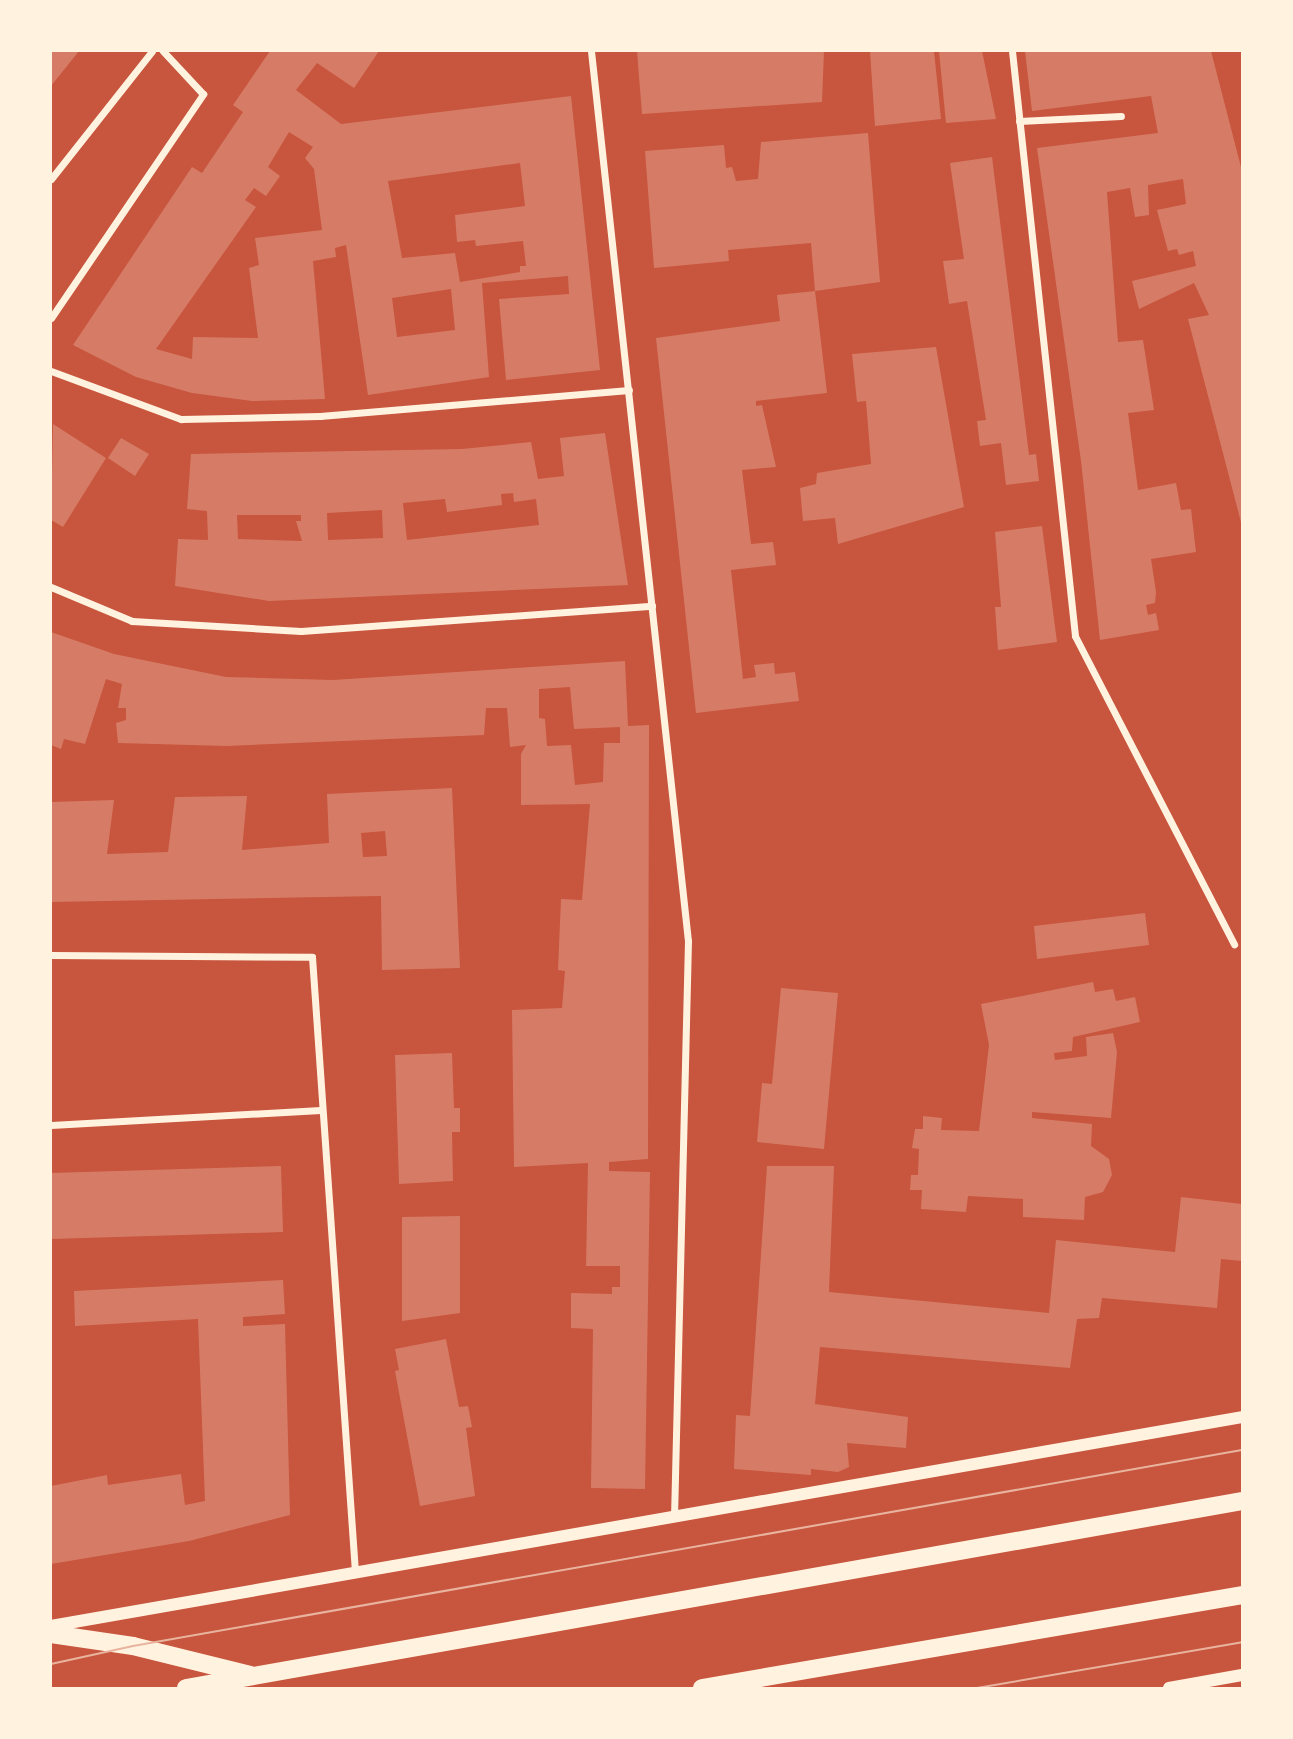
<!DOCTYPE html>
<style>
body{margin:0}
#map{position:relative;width:1293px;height:1739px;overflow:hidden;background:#c8553d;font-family:"Golos Text",sans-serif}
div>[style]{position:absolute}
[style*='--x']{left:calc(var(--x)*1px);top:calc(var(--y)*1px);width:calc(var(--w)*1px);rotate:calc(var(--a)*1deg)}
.building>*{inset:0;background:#d67c66}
.minor>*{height:7px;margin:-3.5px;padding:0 3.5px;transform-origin:3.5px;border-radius:3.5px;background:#fff3e0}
.tertiary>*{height:12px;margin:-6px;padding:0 6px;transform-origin:6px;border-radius:6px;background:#fff3e0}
.primary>*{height:18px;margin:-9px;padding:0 9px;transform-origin:9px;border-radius:9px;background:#fff3e0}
.tram>*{height:2px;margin:-1px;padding:0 1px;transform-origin:1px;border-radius:1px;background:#e9b49f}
span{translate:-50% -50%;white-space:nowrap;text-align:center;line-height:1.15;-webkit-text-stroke:7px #fff3e0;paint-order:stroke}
.frame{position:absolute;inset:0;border:52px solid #fff3e0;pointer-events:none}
</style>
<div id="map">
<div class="building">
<i style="clip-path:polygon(51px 51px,79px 51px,51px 86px)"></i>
<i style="clip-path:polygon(evenodd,270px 51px,379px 51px,354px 88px,317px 63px,296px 90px,341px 124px,571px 96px,600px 370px,506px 380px,499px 299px,569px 294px,568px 276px,482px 283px,489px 377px,368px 395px,346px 245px,335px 248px,336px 257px,313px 261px,325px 399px,252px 401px,192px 393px,136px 377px,73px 345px,192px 167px,202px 173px,243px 112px,233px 105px,270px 51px,289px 132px,313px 147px,305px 158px,314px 169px,322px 230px,255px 238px,259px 265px,249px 268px,258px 338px,193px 337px,192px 359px,156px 349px,256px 207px,245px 200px,254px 188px,266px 196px,280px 176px,268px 167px,289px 132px,270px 51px,520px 163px,525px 206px,455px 215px,457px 242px,475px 240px,476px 246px,523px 241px,526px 266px,520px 266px,520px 272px,460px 282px,455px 253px,402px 258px,388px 181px,520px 163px,270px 51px,451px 289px,455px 330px,397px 337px,392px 298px,451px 289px)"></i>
<i style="clip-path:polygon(637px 51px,824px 51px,822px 102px,642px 114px)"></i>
<i style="clip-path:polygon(870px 51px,934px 51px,941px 119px,875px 126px)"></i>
<i style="clip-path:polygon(939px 51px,982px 51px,996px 119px,946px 123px)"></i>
<i style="clip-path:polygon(1025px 51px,1211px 51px,1242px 171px,1242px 526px,1188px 319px,1209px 315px,1194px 283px,1139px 309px,1132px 281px,1196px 266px,1193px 251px,1179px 255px,1177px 249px,1168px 251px,1157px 210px,1186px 204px,1183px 179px,1148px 185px,1149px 215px,1135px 217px,1130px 188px,1107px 192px,1118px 342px,1143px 340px,1154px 410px,1128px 413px,1138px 490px,1176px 483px,1181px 510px,1191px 509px,1196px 552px,1151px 559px,1156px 592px,1155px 603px,1146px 605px,1148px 615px,1156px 613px,1159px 630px,1100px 640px,1081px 461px,1037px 148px,1158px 133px,1151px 96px,1032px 111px)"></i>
<i style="clip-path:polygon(868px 133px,880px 282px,815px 291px,827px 393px,756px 401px,756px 406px,762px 405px,776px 467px,742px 470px,751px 544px,773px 542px,776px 565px,731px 570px,743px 679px,756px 677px,754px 665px,774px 663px,775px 674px,795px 672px,799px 701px,696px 713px,656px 338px,780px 321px,777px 295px,815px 291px,811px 243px,728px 250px,729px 261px,654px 268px,645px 151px,724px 145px,726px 168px,732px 167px,736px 181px,758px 179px,761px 142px)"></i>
<i style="clip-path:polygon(992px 157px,1029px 455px,1036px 454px,1039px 481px,1006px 485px,1001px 443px,980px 446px,977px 421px,986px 420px,967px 301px,949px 304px,943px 261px,964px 259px,950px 163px)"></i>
<i style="clip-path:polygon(936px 347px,964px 507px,838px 544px,835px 518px,803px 521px,800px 488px,816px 484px,817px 473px,871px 464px,866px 401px,857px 402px,852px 354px)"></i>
<i style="clip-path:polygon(53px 424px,106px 458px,63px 527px,51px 520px)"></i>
<i style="clip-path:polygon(evenodd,605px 433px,628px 585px,269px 601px,175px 586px,178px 539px,208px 540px,207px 511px,187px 509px,191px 454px,462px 449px,531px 442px,538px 479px,564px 476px,560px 438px,605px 433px,513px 493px,514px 502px,536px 499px,539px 525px,407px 540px,403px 503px,445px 499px,447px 512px,502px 505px,501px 494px,513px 493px,605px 433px,382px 510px,383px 538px,328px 540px,327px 513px,382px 510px,605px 433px,237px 515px,301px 515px,301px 521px,296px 521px,302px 541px,238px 539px,237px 515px)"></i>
<i style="clip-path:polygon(121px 438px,149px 454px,135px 476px,108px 458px)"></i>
<i style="clip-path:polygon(1042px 526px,1057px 642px,998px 650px,995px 607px,1001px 607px,995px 532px)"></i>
<i style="clip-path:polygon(evenodd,51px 632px,114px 654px,226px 677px,333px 680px,625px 661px,628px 726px,649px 725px,648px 1159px,609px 1162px,609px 1171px,650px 1172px,645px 1489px,591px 1488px,593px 1329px,571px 1328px,571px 1293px,612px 1294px,612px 1287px,620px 1287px,620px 1266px,586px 1266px,588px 1163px,514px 1167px,512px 1010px,562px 1008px,565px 971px,558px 970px,561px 899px,582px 900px,590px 804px,521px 805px,521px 754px,526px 745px,510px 747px,507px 708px,486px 708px,484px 735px,227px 746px,118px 743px,116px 723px,126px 720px,126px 708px,118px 708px,122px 684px,106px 679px,85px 744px,64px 739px,61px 749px,51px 745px,51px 632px,570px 687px,574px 729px,620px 727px,620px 743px,604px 743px,603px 782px,575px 785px,571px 745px,547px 746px,545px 719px,539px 718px,539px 689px,570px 687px)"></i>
<i style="clip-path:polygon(evenodd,452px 788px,460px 968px,382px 970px,381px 896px,51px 902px,51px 802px,114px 800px,107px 854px,168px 852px,175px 797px,247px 796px,242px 850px,329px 843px,327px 794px,452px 788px,385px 831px,387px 856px,363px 857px,361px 833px,385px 831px)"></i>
<i style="clip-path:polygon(1145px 913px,1149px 945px,1037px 959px,1034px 926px)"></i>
<i style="clip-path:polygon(1093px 982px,1095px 992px,1113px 989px,1116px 1001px,1135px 997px,1140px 1022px,1073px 1037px,1072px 1051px,1054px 1053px,1055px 1060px,1087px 1056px,1086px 1037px,1113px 1033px,1117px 1052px,1111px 1118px,1032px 1112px,1032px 1118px,1092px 1124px,1091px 1146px,1109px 1159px,1112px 1175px,1103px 1192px,1085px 1197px,1084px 1220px,1023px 1217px,1023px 1199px,968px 1196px,966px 1212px,921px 1209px,922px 1190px,910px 1190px,911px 1175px,918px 1175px,919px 1149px,912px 1148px,915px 1129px,923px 1129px,923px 1116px,942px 1118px,941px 1130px,979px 1131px,989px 1045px,981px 1004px)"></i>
<i style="clip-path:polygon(781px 988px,838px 993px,824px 1149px,757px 1142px,762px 1083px,772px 1084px)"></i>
<i style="clip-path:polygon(452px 1053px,454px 1108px,460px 1108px,460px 1132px,452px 1132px,453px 1181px,399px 1184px,395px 1055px)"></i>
<i style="clip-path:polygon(281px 1166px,283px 1232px,51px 1239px,51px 1173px)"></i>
<i style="clip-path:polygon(767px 1166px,834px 1166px,829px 1292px,1049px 1313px,1056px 1240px,1175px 1252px,1181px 1197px,1242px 1204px,1242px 1261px,1221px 1259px,1217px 1308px,1102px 1298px,1099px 1318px,1077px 1319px,1070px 1368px,820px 1347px,815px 1404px,908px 1417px,906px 1448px,847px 1443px,849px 1467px,838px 1472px,811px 1469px,811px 1475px,734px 1469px,736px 1415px,750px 1416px)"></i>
<i style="clip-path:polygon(460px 1216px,460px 1313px,402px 1321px,402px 1217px)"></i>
<i style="clip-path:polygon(283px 1280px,285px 1314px,243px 1317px,243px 1326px,285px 1324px,290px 1515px,189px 1541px,51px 1564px,51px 1486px,107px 1475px,108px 1485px,181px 1474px,185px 1505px,205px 1501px,198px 1319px,75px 1326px,74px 1291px)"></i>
<i style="clip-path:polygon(446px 1339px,459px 1407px,468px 1406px,472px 1427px,466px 1428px,475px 1496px,420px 1506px,395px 1371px,399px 1370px,395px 1349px)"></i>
</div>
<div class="minor">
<i style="--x:591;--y:51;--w:895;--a:83.78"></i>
<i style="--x:688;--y:941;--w:575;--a:91.39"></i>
<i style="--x:1012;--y:51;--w:588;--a:83.85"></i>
<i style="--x:1075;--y:636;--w:347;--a:62.7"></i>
<i style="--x:1019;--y:121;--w:102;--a:-2.8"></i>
<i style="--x:51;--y:179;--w:163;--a:-51.7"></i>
<i style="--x:51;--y:318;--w:271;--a:-55.8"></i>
<i style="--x:203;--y:94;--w:59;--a:-132.9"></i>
<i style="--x:51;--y:371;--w:139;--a:20.3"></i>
<i style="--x:181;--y:419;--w:139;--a:-1.2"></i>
<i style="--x:320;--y:416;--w:310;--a:-4.8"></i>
<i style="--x:51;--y:587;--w:88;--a:22.8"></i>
<i style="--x:132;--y:621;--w:169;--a:3.4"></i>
<i style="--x:301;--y:631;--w:352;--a:-4.1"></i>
<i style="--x:51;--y:955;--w:261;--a:0.4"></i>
<i style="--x:312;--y:957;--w:617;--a:86"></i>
<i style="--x:51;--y:1125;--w:270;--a:-3.2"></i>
</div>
<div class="tertiary">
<i style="--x:51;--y:1626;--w:1209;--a:-9.95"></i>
<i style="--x:1169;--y:1688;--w:74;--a:-10.1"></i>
</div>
<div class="primary">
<i style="--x:51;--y:1634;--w:83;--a:8.3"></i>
<i style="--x:133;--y:1646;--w:121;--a:13.9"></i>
<i style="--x:186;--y:1688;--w:1072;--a:-10.04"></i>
<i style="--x:702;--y:1688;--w:548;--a:-9.77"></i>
</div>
<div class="tram">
<i style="--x:51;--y:1664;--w:84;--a:-12.4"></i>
<i style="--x:133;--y:1646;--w:1126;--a:-10.02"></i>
<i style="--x:977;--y:1688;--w:269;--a:-9.8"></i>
</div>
<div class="frame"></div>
</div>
